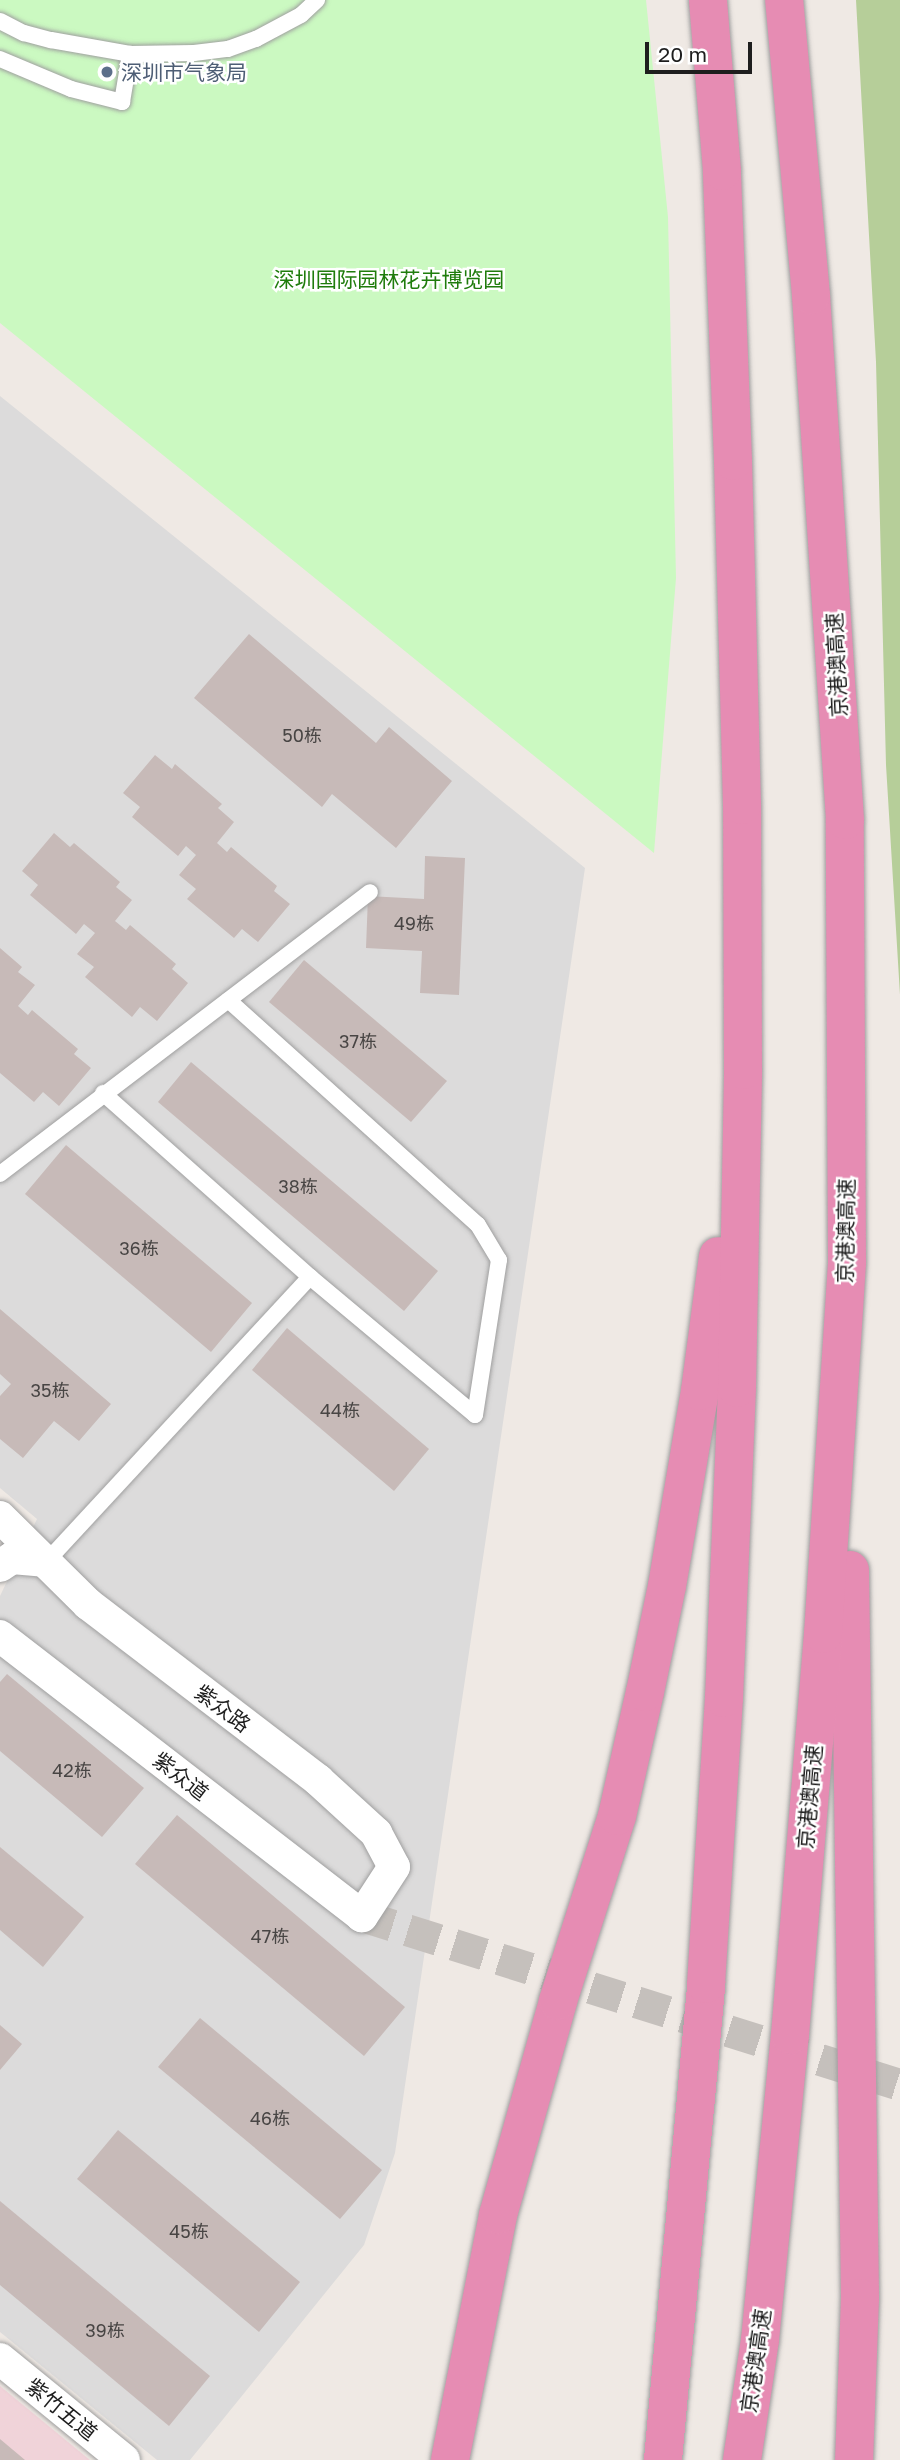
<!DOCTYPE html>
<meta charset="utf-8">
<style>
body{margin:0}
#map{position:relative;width:900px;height:2460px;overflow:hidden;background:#efe9e4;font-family:"Golos Text","Noto Sans SC",sans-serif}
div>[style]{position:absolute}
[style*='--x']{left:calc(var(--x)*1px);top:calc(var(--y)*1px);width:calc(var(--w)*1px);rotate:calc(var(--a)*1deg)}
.residential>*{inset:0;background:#dcdbdb}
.commercial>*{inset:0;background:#f0d3d9}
.forest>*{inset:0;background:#b6ce99}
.park>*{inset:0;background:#cbf9c1}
.building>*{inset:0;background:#c7bab8}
.street-tunnel>*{height:32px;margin-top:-16px;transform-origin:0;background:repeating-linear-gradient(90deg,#c5c0bc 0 32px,transparent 0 48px)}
.roads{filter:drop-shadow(0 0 2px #9f9f9f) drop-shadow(0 0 2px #9f9f9f)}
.lane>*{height:16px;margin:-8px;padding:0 8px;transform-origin:8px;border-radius:8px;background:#fff}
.street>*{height:32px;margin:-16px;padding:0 16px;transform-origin:16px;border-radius:16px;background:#fff}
.highway>*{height:38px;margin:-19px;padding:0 19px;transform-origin:19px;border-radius:19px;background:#e68cb3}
.dots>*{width:19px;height:19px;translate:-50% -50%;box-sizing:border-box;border:4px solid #fff;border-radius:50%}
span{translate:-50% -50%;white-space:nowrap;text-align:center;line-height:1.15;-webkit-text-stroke:5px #fff;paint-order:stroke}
.number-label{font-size:18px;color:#484544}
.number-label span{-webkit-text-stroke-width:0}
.service-label{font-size:21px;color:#4e5e75}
.left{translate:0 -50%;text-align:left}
.park-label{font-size:21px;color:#1f7c0c}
.street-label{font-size:21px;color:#1e1e1e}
.scale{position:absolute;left:645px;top:42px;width:107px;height:32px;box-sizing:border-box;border:4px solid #1e1e1e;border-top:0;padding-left:9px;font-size:21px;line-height:24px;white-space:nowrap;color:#1e1e1e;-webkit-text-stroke:5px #fff;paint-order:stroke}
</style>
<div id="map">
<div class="residential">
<i style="clip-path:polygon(0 396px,585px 868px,395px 2153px,364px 2245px,190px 2460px,157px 2460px,0 2332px,0 1596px,37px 1519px,0 1488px)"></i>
</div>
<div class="commercial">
<i style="clip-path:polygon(0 2386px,90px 2460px,0 2460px)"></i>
</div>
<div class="forest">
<i style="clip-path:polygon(856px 0,900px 0,900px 995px,886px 765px,876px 362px)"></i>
</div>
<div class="park">
<i style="clip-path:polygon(0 0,646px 0,668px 217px,676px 578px,654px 853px,0 323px)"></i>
</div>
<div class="building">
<i style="clip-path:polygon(249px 634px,376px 743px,389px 727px,452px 781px,396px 848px,332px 794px,322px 807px,194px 698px)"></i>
<i style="clip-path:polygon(155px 755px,172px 769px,175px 764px,222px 804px,218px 808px,234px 822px,217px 843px,227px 852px,231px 847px,277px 886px,274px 891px,290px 904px,258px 942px,242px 929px,234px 938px,187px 899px,196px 889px,179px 875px,196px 855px,186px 846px,178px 856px,132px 817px,140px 807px,123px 793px)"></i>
<i style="clip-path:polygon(54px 833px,70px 847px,74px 843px,120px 882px,116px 887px,132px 900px,115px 921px,126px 930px,130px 925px,176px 964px,172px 969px,188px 983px,157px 1021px,140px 1007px,132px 1017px,85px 977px,94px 967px,77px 954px,95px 933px,84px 924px,76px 934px,30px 895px,38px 885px,22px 871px)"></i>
<i style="clip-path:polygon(425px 856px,465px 858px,459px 995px,420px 993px,422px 951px,366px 948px,368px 896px,424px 899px)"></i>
<i style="clip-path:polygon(0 948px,22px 967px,18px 972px,35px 985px,18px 1006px,28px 1015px,32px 1010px,78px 1049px,74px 1054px,91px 1068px,59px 1106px,43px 1092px,34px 1102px,0 1073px)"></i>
<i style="clip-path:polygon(304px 960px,447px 1081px,411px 1122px,269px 1002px)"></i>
<i style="clip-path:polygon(191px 1062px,438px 1271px,404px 1311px,158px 1102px)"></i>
<i style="clip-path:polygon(66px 1145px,252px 1303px,211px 1352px,25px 1194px)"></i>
<i style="clip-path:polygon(0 1309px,111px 1404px,79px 1441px,54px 1421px,23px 1458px,0 1439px,0 1396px,11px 1384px,0 1374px)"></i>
<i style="clip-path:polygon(287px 1328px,429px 1449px,394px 1491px,252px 1370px)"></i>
<i style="clip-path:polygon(7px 1674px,144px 1788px,102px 1837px,0 1751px,0 1682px)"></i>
<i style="clip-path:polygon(177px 1815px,405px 2007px,364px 2056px,135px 1864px)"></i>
<i style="clip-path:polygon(0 1847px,84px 1917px,43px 1967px,0 1930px)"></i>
<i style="clip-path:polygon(200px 2018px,382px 2170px,340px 2219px,158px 2067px)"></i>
<i style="clip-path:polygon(0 2025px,22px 2044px,0 2070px)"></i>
<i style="clip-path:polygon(118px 2130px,300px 2282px,259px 2332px,77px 2179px)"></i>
<i style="clip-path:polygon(0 2201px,210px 2376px,169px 2426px,0 2285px)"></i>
<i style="clip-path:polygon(0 2439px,25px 2460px,0 2460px)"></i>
</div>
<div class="street-tunnel">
<i style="--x:362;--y:1916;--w:564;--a:17.44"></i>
</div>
<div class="roads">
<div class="lane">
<i style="--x:0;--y:21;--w:27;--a:27"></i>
<i style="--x:24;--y:33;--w:28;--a:15"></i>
<i style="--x:51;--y:40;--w:80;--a:10"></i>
<i style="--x:130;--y:54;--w:64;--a:-0.9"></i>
<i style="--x:194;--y:53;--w:34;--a:-7"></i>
<i style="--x:228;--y:49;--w:30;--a:-20"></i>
<i style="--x:256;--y:39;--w:51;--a:-28.1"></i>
<i style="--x:301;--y:15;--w:22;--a:-43"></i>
<i style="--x:0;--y:59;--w:77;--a:22.9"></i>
<i style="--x:71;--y:89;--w:53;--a:14.3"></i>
<i style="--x:122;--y:102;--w:49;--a:-80.5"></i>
<i style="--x:103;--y:1093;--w:277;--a:41.6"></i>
<i style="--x:310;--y:1277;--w:215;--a:39.9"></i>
<i style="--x:475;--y:1415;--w:157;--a:-81.2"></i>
<i style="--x:499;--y:1260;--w:41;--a:-121"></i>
<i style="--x:478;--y:1225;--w:336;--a:-138"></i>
<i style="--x:0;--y:1174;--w:465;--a:-37.3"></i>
<i style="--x:47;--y:1561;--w:387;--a:-47.2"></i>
</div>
<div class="street">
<i style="--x:0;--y:1517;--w:124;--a:44.7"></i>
<i style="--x:88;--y:1604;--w:290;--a:37.4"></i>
<i style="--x:318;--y:1780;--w:79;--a:42.4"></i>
<i style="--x:376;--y:1833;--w:38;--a:62"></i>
<i style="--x:394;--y:1867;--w:59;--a:123.1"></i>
<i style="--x:362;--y:1916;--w:458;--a:-142.3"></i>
<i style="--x:0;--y:1566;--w:14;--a:-34"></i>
<i style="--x:12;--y:1558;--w:35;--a:5"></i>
<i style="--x:0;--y:2359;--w:160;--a:39.2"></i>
</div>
<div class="highway">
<i style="--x:850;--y:1570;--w:728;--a:89.21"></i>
<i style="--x:860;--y:2298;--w:162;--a:92.1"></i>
<i style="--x:450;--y:2460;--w:250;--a:-78.9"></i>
<i style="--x:498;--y:2215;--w:222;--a:-74.3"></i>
<i style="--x:558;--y:2001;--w:194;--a:-72.3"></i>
<i style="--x:617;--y:1816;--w:127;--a:-77.3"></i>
<i style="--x:645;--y:1692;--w:108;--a:-78.3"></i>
<i style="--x:667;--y:1586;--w:198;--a:-80.4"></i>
<i style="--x:700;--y:1391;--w:136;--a:-82.4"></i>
<i style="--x:663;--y:2460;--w:478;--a:-84.8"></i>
<i style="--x:706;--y:1984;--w:287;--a:-86.4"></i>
<i style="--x:724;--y:1698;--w:310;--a:-87.6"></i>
<i style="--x:737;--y:1388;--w:318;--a:-88.9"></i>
<i style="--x:743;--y:1070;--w:265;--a:-90.2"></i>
<i style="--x:742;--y:805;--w:344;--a:-91.5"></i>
<i style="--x:733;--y:461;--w:290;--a:-92.2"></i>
<i style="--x:722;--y:171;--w:172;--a:-94.7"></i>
<i style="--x:742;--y:2460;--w:121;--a:-81.5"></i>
<i style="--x:760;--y:2340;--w:306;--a:-84.4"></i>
<i style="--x:790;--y:2035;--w:402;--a:-85.3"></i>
<i style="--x:823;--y:1634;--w:373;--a:-86.3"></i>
<i style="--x:847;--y:1262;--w:442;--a:-90.3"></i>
<i style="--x:845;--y:820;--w:526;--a:-93.71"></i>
<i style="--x:811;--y:295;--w:296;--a:-95.2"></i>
</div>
</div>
<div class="dots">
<i style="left:107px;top:72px;background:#5c6f8a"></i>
</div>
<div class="number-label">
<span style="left:302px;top:735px">50栋</span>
<span style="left:414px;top:923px">49栋</span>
<span style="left:358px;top:1041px">37栋</span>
<span style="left:298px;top:1186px">38栋</span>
<span style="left:139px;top:1248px">36栋</span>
<span style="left:50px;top:1390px">35栋</span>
<span style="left:340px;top:1410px">44栋</span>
<span style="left:72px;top:1770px">42栋</span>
<span style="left:270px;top:1936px">47栋</span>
<span style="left:270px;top:2118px">46栋</span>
<span style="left:189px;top:2231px">45栋</span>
<span style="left:105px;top:2330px">39栋</span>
</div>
<div class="service-label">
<span class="left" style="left:121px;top:72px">深圳市气象局</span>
</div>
<div class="park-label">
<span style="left:389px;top:279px">深圳国际园林花卉博览园</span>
</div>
<div class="street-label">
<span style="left:836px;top:665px;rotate:-93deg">京港澳高速</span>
<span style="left:845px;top:1231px;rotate:-89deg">京港澳高速</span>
<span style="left:223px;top:1708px;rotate:37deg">紫众路</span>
<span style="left:181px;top:1776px;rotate:38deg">紫众道</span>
<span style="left:809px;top:1797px;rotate:-85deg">京港澳高速</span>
<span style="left:755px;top:2361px;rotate:-82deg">京港澳高速</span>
<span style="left:62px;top:2409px;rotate:39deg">紫竹五道</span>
</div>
<div class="scale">20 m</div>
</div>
